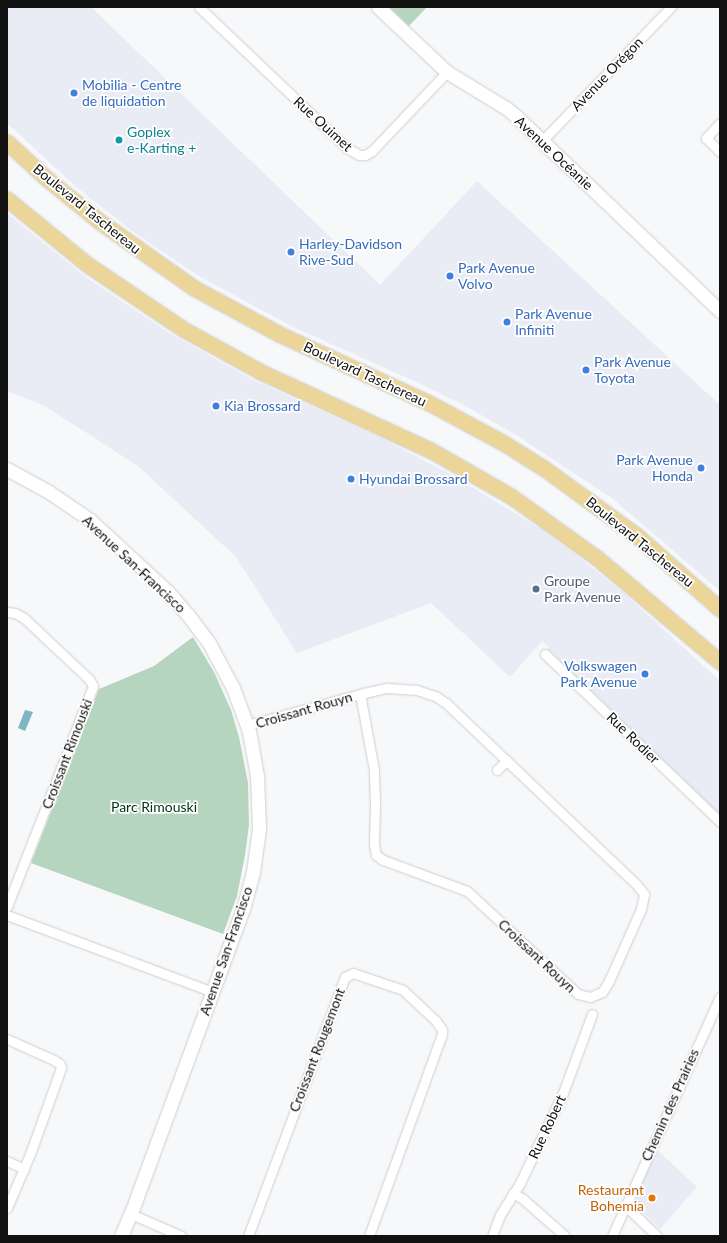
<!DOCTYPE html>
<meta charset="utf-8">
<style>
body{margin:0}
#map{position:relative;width:727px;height:1243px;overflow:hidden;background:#f7f8fa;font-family:Lato,sans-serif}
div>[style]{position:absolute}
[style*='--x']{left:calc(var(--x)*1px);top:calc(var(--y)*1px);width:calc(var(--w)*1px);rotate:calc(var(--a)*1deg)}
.built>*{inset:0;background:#e9ebf5}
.green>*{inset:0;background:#b6d5be}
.water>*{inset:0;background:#7eb6c1}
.roads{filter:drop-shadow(0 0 1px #cdced0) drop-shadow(0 0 1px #cdced0)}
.street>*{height:9px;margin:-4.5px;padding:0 4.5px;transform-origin:4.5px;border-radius:4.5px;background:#fff}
.secondary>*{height:13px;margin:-6.5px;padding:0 6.5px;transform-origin:6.5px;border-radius:6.5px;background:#fff}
.primary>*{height:15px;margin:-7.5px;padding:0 7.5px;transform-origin:7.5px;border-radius:7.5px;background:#ecd598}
.dots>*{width:11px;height:11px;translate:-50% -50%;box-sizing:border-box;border:2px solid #fff;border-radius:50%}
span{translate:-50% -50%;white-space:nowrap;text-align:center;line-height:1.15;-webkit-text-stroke:3.5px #fff;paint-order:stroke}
.street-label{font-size:14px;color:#111112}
.shop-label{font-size:14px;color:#366cbe}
.left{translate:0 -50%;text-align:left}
.right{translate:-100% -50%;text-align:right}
.culture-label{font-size:14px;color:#0d838f}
.service-label{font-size:14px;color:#4e5e75}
.park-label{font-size:14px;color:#003317}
.food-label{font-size:14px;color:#c56008}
.frame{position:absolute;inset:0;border:8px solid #111112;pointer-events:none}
</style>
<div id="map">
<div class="built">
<i style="clip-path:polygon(7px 7px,91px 7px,380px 285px,477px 181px,720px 405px,720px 591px,612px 498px,511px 432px,462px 404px,414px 381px,293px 327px,197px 275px,132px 231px,75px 186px,7px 123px)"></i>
<i style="clip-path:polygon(7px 213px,87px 278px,171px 334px,251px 379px,381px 438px,454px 476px,539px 528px,579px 557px,626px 595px,720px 681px,720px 815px,548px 649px,549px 647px,542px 641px,510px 677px,431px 603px,297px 653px,236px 557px,138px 466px,45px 406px,7px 391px)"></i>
<i style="clip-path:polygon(656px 1149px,697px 1187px,660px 1229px,640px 1210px,635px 1205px,634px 1200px)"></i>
</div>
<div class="green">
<i style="clip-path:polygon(389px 7px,427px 7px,409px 26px)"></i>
<i style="clip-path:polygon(193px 637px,214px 672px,231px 710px,239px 737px,248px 783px,249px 825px,245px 855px,237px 896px,223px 934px,31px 863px,99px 689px,154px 666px)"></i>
</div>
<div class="water">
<i style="clip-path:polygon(25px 710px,33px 712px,25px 731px,18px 728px)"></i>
</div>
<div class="roads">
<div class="street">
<i style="--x:199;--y:7;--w:204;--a:43.6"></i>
<i style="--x:347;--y:148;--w:14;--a:30"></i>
<i style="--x:359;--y:155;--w:6;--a:0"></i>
<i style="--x:365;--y:155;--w:8;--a:-30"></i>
<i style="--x:372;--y:151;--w:109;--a:-46.5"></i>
<i style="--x:720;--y:123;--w:21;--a:133"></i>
<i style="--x:706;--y:138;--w:20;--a:45"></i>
<i style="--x:542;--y:141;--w:186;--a:-46.1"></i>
<i style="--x:7;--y:612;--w:8;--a:7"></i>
<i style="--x:15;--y:613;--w:10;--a:29"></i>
<i style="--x:24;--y:618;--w:89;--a:43.2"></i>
<i style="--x:89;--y:679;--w:8;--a:60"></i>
<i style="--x:93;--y:686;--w:237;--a:111.3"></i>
<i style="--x:545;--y:654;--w:243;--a:43.8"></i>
<i style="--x:247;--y:725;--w:117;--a:-15.3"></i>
<i style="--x:360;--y:694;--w:28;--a:-13"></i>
<i style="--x:387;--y:688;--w:30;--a:4"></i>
<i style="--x:417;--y:690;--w:21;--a:19"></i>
<i style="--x:437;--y:697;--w:11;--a:34"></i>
<i style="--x:446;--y:703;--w:262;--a:43.6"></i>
<i style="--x:636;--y:884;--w:13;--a:51"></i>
<i style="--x:644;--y:894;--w:15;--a:101"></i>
<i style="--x:641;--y:909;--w:79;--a:114"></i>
<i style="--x:609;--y:981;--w:13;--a:122"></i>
<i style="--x:602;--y:992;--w:13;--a:157"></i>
<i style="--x:590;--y:997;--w:12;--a:-166"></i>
<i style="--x:578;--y:994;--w:151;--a:-137.1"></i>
<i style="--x:467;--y:891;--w:90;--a:-159.7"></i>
<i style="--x:383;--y:860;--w:9;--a:-144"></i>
<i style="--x:376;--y:855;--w:11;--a:-100"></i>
<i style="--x:374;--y:844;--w:42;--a:-88.6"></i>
<i style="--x:375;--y:802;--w:32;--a:-92"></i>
<i style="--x:374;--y:770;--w:77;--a:-100.4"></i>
<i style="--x:497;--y:770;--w:14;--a:-45"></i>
<i style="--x:7;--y:915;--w:220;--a:20.5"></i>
<i style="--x:7;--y:1039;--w:51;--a:24.1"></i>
<i style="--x:54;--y:1060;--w:7;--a:34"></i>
<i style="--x:60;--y:1064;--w:4;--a:76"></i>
<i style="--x:61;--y:1068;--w:91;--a:109.8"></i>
<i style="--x:30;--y:1154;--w:59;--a:113.1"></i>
<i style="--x:7;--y:1161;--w:19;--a:25"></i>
<i style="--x:513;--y:1193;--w:12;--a:31"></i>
<i style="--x:523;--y:1199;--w:56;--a:41.4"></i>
<i style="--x:625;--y:1207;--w:9;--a:36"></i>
<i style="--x:632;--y:1212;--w:35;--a:44"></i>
<i style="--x:131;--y:1214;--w:55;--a:23.7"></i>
<i style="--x:248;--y:1236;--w:266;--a:-69.5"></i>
<i style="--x:341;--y:987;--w:11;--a:-68"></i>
<i style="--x:345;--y:977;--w:9;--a:-27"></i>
<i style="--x:353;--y:973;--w:53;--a:18.8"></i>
<i style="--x:403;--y:990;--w:45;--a:43.2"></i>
<i style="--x:436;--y:1021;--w:11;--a:56"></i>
<i style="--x:442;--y:1030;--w:4;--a:90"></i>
<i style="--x:442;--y:1034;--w:215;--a:109.9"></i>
<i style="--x:492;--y:1236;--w:22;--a:-69"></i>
<i style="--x:500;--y:1215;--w:38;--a:-58"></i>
<i style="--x:520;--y:1183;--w:100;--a:-64.5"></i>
<i style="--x:563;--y:1093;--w:84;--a:-69.8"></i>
<i style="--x:612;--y:1236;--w:262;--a:-65.7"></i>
</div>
<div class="secondary">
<i style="--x:378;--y:7;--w:95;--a:43.3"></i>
<i style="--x:447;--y:72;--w:69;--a:31.4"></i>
<i style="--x:506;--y:108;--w:14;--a:39"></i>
<i style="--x:517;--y:117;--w:281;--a:43.7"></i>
<i style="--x:7;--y:469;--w:48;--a:28.7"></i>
<i style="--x:49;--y:492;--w:50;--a:34.3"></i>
<i style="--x:90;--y:520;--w:106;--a:42.7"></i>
<i style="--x:168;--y:592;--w:30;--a:49"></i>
<i style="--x:188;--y:615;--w:35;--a:53"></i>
<i style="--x:209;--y:643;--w:51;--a:61.9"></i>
<i style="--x:233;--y:688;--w:46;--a:69.6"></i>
<i style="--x:249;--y:731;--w:46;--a:79.9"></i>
<i style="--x:257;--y:776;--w:53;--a:87.8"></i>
<i style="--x:259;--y:829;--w:43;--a:97.9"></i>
<i style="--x:253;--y:872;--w:35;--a:105"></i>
<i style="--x:244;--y:906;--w:316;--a:110.2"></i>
<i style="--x:135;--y:1203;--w:36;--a:113"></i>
</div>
<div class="primary">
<i style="--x:7;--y:142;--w:53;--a:42.7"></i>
<i style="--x:46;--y:178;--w:68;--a:39.1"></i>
<i style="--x:99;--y:221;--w:116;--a:35.2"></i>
<i style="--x:194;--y:288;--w:97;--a:28.4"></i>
<i style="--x:279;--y:334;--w:167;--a:24.7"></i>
<i style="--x:431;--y:404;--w:81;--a:28.2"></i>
<i style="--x:502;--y:442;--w:51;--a:32.1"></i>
<i style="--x:545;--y:469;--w:112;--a:36"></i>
<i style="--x:636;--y:535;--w:112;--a:41.4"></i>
<i style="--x:7;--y:199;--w:104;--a:39.2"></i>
<i style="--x:88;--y:265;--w:115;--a:34"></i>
<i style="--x:183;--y:329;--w:89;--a:28.9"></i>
<i style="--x:261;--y:372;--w:188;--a:24.8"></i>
<i style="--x:432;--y:451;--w:92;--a:29.9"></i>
<i style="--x:512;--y:497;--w:105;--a:35.7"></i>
<i style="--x:597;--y:558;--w:161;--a:40.2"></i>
</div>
</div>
<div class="dots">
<i style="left:74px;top:93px;background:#3f7fe0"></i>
<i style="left:119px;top:140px;background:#0f9aa8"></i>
<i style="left:291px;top:252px;background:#3f7fe0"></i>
<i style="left:450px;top:276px;background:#3f7fe0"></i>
<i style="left:507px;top:322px;background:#3f7fe0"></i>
<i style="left:586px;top:370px;background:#3f7fe0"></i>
<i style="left:216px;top:406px;background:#3f7fe0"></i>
<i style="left:701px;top:468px;background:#3f7fe0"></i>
<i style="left:351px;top:479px;background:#3f7fe0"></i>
<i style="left:536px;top:589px;background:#5c6f8a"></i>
<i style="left:645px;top:674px;background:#3f7fe0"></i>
<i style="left:652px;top:1198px;background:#e8710a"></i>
</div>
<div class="street-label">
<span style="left:607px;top:74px;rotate:-46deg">Avenue Orégon</span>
<span style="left:323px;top:124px;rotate:42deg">Rue Ouimet</span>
<span style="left:554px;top:153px;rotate:43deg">Avenue Océanie</span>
<span style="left:87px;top:209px;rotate:39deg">Boulevard Taschereau</span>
<span style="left:365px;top:374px;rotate:25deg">Boulevard Taschereau</span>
<span style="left:640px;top:542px;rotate:39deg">Boulevard Taschereau</span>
<span style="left:134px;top:564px;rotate:43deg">Avenue San-Francisco</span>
<span style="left:304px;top:710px;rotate:-16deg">Croissant Rouyn</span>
<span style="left:633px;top:738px;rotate:44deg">Rue Rodier</span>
<span style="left:67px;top:754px;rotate:-69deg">Croissant Rimouski</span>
<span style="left:226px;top:951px;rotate:-71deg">Avenue San-Francisco</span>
<span style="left:537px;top:956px;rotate:43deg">Croissant Rouyn</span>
<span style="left:317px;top:1050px;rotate:-69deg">Croissant Rougemont</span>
<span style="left:670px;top:1105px;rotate:-66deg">Chemin des Prairies</span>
<span style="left:547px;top:1127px;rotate:-65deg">Rue Robert</span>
</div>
<div class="shop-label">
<span class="left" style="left:82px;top:93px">Mobilia - Centre<br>de liquidation</span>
<span class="left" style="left:299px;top:252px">Harley-Davidson<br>Rive-Sud</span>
<span class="left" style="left:458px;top:276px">Park Avenue<br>Volvo</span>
<span class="left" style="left:515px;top:322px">Park Avenue<br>Infiniti</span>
<span class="left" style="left:594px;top:370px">Park Avenue<br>Toyota</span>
<span class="left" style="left:224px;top:406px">Kia Brossard</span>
<span class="right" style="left:693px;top:468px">Park Avenue<br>Honda</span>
<span class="left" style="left:359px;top:479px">Hyundai Brossard</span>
<span class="right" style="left:637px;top:674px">Volkswagen<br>Park Avenue</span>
</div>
<div class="culture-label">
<span class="left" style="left:127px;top:140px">Goplex<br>e-Karting +</span>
</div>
<div class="service-label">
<span class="left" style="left:544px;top:589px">Groupe<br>Park Avenue</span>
</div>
<div class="park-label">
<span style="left:154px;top:807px">Parc Rimouski</span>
</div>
<div class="food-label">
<span class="right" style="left:644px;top:1198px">Restaurant<br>Bohemia</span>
</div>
<div class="frame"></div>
</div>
